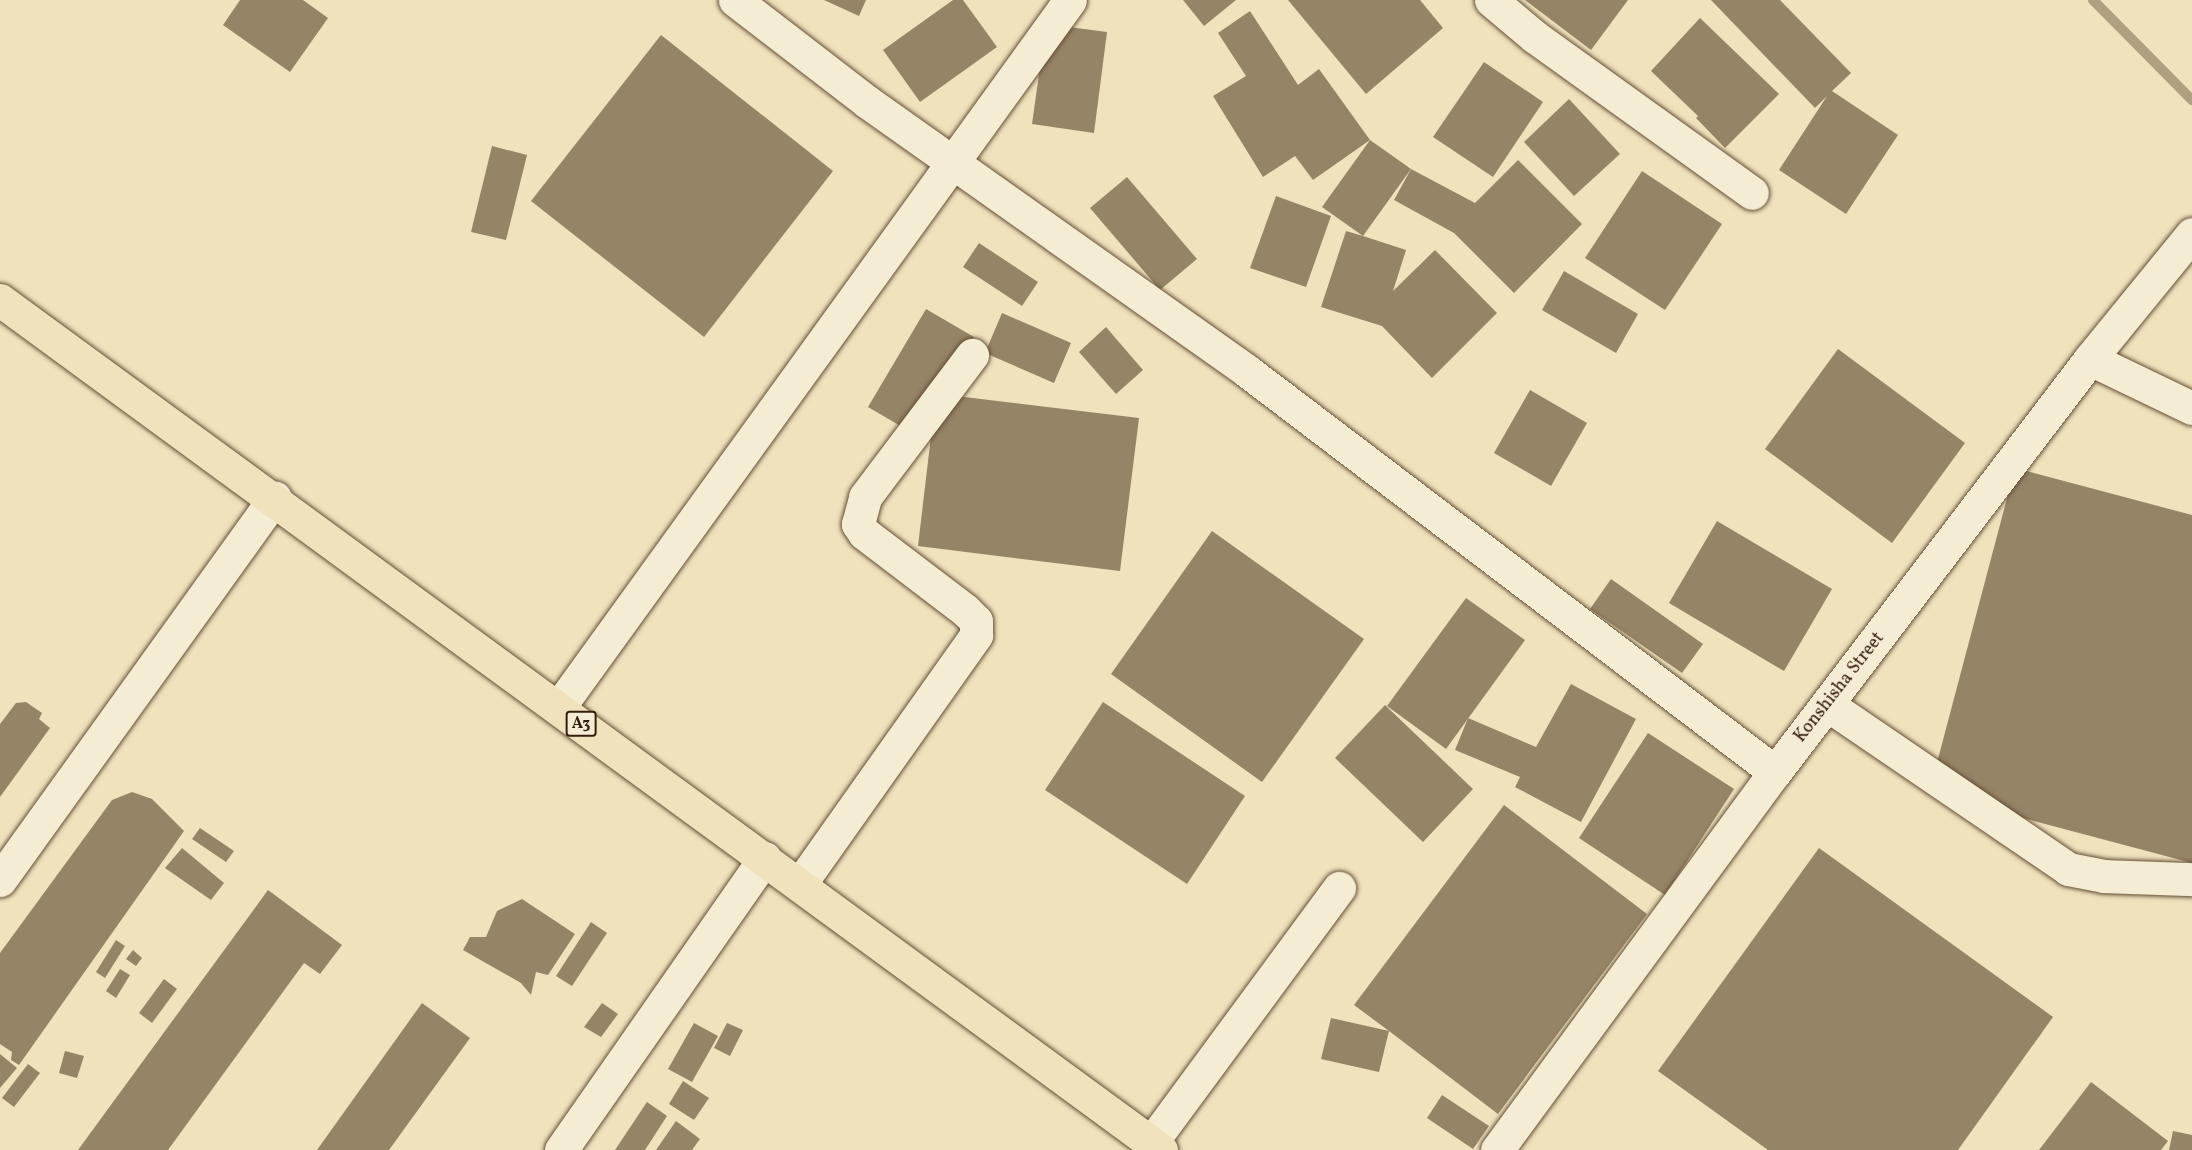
<!DOCTYPE html>
<style>
body{margin:0}
#map{position:relative;width:2192px;height:1150px;overflow:hidden;background:#efe2bd;font-family:Vollkorn,serif}
div>[style]{position:absolute}
[style*='--x']{left:calc(var(--x)*1px);top:calc(var(--y)*1px);width:calc(var(--w)*1px);rotate:calc(var(--a)*1deg)}
.stream>*{height:10px;margin:-5px;padding:0 5px;transform-origin:5px;border-radius:5px;background:#b09f80}
.building>*{inset:0;background:#968467}
.roads{filter:drop-shadow(0 0 2px #644f37) drop-shadow(0 0 2px #644f37)}
.minor>*{height:33px;margin:-16.5px;padding:0 16.5px;transform-origin:16.5px;border-radius:16.5px;background:#f5ecd4}
.highway>*{height:33px;margin:-16.5px;padding:0 16.5px;transform-origin:16.5px;border-radius:16.5px;background:#efe2bd}
span{translate:-50% -50%;white-space:nowrap;text-align:center;line-height:1.15;-webkit-text-stroke:4.5px #f5ecd4;paint-order:stroke}
.shield-label span{padding:2px 4px;background:#f5ecd4;border:2px solid;border-radius:4px;-webkit-text-stroke-width:0}
.shield-label{font-size:16px;color:#351e0a;font-weight:700}
.street-label{font-size:18px;color:#351e0a}
</style>
<div id="map">
<div class="stream">
<i style="--x:2093;--y:0;--w:141;--a:45.3"></i>
</div>
<div class="building">
<i style="clip-path:polygon(240px 0,303px 0,328px 18px,290px 72px,223px 25px)"></i>
<i style="clip-path:polygon(824px 0,866px 0,859px 16px)"></i>
<i style="clip-path:polygon(953px 0,963px 0,997px 47px,920px 102px,883px 50px)"></i>
<i style="clip-path:polygon(1183px 0,1236px 0,1204px 26px)"></i>
<i style="clip-path:polygon(1288px 0,1420px 0,1443px 28px,1366px 94px)"></i>
<i style="clip-path:polygon(1525px 0,1628px 0,1591px 50px)"></i>
<i style="clip-path:polygon(1711px 0,1780px 0,1851px 73px,1832px 91px,1898px 135px,1846px 214px,1779px 170px,1827px 96px,1815px 108px)"></i>
<i style="clip-path:polygon(1250px 11px,1298px 85px,1319px 69px,1370px 140px,1313px 180px,1295px 156px,1263px 177px,1213px 96px,1246px 76px,1218px 33px)"></i>
<i style="clip-path:polygon(1700px 18px,1779px 94px,1725px 148px,1696px 118px,1698px 116px,1651px 71px)"></i>
<i style="clip-path:polygon(1046px 24px,1107px 32px,1094px 133px,1032px 124px)"></i>
<i style="clip-path:polygon(661px 35px,833px 171px,704px 337px,531px 201px)"></i>
<i style="clip-path:polygon(1484px 62px,1543px 102px,1493px 177px,1433px 137px)"></i>
<i style="clip-path:polygon(1569px 99px,1620px 154px,1574px 196px,1524px 142px)"></i>
<i style="clip-path:polygon(1370px 140px,1411px 169px,1363px 236px,1406px 250px,1393px 291px,1435px 250px,1497px 313px,1432px 378px,1382px 326px,1321px 307px,1346px 231px,1363px 236px,1322px 207px)"></i>
<i style="clip-path:polygon(492px 146px,527px 155px,506px 240px,471px 232px)"></i>
<i style="clip-path:polygon(1518px 160px,1582px 224px,1514px 293px,1454px 233px,1394px 200px,1411px 169px,1475px 203px)"></i>
<i style="clip-path:polygon(1642px 171px,1722px 224px,1665px 310px,1585px 258px)"></i>
<i style="clip-path:polygon(1127px 177px,1197px 259px,1160px 290px,1090px 208px)"></i>
<i style="clip-path:polygon(1276px 196px,1331px 216px,1306px 287px,1250px 268px)"></i>
<i style="clip-path:polygon(979px 243px,1038px 282px,1022px 306px,963px 267px)"></i>
<i style="clip-path:polygon(1564px 271px,1638px 314px,1616px 353px,1542px 310px)"></i>
<i style="clip-path:polygon(926px 309px,974px 337px,940px 394px,1139px 418px,1120px 571px,918px 546px,935px 402px,916px 435px,868px 407px)"></i>
<i style="clip-path:polygon(1002px 313px,1071px 343px,1054px 383px,985px 353px)"></i>
<i style="clip-path:polygon(1106px 327px,1143px 370px,1116px 394px,1079px 352px)"></i>
<i style="clip-path:polygon(1838px 349px,1965px 443px,1892px 543px,1765px 449px)"></i>
<i style="clip-path:polygon(1530px 390px,1587px 423px,1551px 486px,1494px 453px)"></i>
<i style="clip-path:polygon(2015px 468px,2192px 515px,2192px 863px,1929px 793px)"></i>
<i style="clip-path:polygon(1717px 521px,1832px 589px,1784px 671px,1669px 603px)"></i>
<i style="clip-path:polygon(1212px 531px,1364px 639px,1262px 782px,1111px 674px)"></i>
<i style="clip-path:polygon(1611px 579px,1703px 644px,1682px 673px,1590px 609px)"></i>
<i style="clip-path:polygon(1466px 598px,1525px 640px,1446px 749px,1387px 706px)"></i>
<i style="clip-path:polygon(1571px 684px,1636px 719px,1581px 822px,1515px 787px,1520px 777px,1455px 750px,1468px 718px,1536px 747px)"></i>
<i style="clip-path:polygon(26px 702px,42px 713px,39px 719px,50px 728px,0 797px,0 724px,16px 703px)"></i>
<i style="clip-path:polygon(1103px 702px,1245px 796px,1187px 884px,1045px 790px)"></i>
<i style="clip-path:polygon(1385px 705px,1473px 789px,1423px 842px,1335px 758px)"></i>
<i style="clip-path:polygon(1648px 733px,1734px 789px,1665px 895px,1579px 838px)"></i>
<i style="clip-path:polygon(132px 792px,152px 799px,184px 831px,19px 1065px,11px 1060px,12px 1052px,0 1044px,0 953px,112px 800px)"></i>
<i style="clip-path:polygon(1504px 805px,1647px 914px,1498px 1114px,1389px 1031px,1379px 1072px,1321px 1059px,1331px 1018px,1389px 1031px,1354px 1005px)"></i>
<i style="clip-path:polygon(200px 828px,234px 851px,226px 862px,192px 839px)"></i>
<i style="clip-path:polygon(182px 848px,224px 883px,211px 900px,165px 868px)"></i>
<i style="clip-path:polygon(1819px 848px,2053px 1017px,1958px 1150px,1768px 1150px,1658px 1071px)"></i>
<i style="clip-path:polygon(268px 890px,342px 945px,320px 974px,304px 963px,168px 1150px,78px 1150px)"></i>
<i style="clip-path:polygon(522px 899px,575px 934px,548px 975px,536px 972px,531px 995px,521px 983px,463px 950px,470px 937px,486px 937px,497px 911px)"></i>
<i style="clip-path:polygon(591px 922px,607px 933px,572px 986px,556px 976px)"></i>
<i style="clip-path:polygon(116px 940px,125px 946px,105px 978px,96px 972px)"></i>
<i style="clip-path:polygon(133px 950px,142px 958px,136px 966px,126px 959px)"></i>
<i style="clip-path:polygon(120px 969px,130px 975px,116px 998px,106px 991px)"></i>
<i style="clip-path:polygon(164px 979px,177px 989px,152px 1023px,139px 1013px)"></i>
<i style="clip-path:polygon(422px 1003px,470px 1038px,389px 1150px,317px 1150px)"></i>
<i style="clip-path:polygon(602px 1003px,618px 1014px,601px 1037px,584px 1027px)"></i>
<i style="clip-path:polygon(694px 1023px,718px 1036px,692px 1082px,668px 1069px)"></i>
<i style="clip-path:polygon(727px 1023px,743px 1030px,730px 1056px,714px 1048px)"></i>
<i style="clip-path:polygon(65px 1051px,84px 1056px,77px 1078px,59px 1073px)"></i>
<i style="clip-path:polygon(0 1054px,17px 1068px,0 1088px)"></i>
<i style="clip-path:polygon(28px 1064px,40px 1073px,14px 1107px,2px 1098px)"></i>
<i style="clip-path:polygon(683px 1081px,709px 1098px,694px 1120px,669px 1104px)"></i>
<i style="clip-path:polygon(2091px 1082px,2168px 1141px,2161px 1150px,2039px 1150px)"></i>
<i style="clip-path:polygon(1442px 1095px,1489px 1126px,1473px 1149px,1427px 1118px)"></i>
<i style="clip-path:polygon(647px 1102px,667px 1116px,645px 1150px,615px 1150px)"></i>
<i style="clip-path:polygon(676px 1121px,700px 1139px,692px 1150px,656px 1150px)"></i>
<i style="clip-path:polygon(2173px 1131px,2192px 1135px,2192px 1150px,2169px 1150px)"></i>
</div>
<div class="roads">
<div class="minor">
<i style="--x:735;--y:0;--w:165;--a:37.6"></i>
<i style="--x:866;--y:101;--w:467;--a:35.3"></i>
<i style="--x:1247;--y:371;--w:663;--a:37.22"></i>
<i style="--x:1491;--y:0;--w:57;--a:40.1"></i>
<i style="--x:1535;--y:37;--w:267;--a:35.7"></i>
<i style="--x:2090;--y:359;--w:113;--a:25.7"></i>
<i style="--x:1828;--y:705;--w:291;--a:34.3"></i>
<i style="--x:2068;--y:869;--w:37;--a:11"></i>
<i style="--x:2104;--y:876;--w:88;--a:2"></i>
<i style="--x:559;--y:707;--w:872;--a:-54.14"></i>
<i style="--x:0;--y:880;--w:471;--a:-54.3"></i>
<i style="--x:800;--y:884;--w:305;--a:-54.7"></i>
<i style="--x:976;--y:635;--w:14;--a:-90"></i>
<i style="--x:976;--y:621;--w:16;--a:-135"></i>
<i style="--x:965;--y:610;--w:127;--a:-142.7"></i>
<i style="--x:864;--y:533;--w:11;--a:-124"></i>
<i style="--x:858;--y:524;--w:28;--a:-75"></i>
<i style="--x:865;--y:497;--w:178;--a:-53"></i>
<i style="--x:1151;--y:1143;--w:317;--a:-53.6"></i>
<i style="--x:561;--y:1150;--w:356;--a:-55.1"></i>
<i style="--x:1497;--y:1150;--w:469;--a:-53.7"></i>
<i style="--x:1775;--y:772;--w:519;--a:-52.67"></i>
<i style="--x:2090;--y:359;--w:161;--a:-50.8"></i>
</div>
<div class="highway">
<i style="--x:0;--y:300;--w:1439;--a:36.21"></i>
</div>
</div>
<div class="shield-label">
<span style="left:581px;top:724px">A3</span>
</div>
<div class="street-label">
<span style="left:1840px;top:688px;rotate:-52deg">Konshisha Street</span>
</div>
</div>
